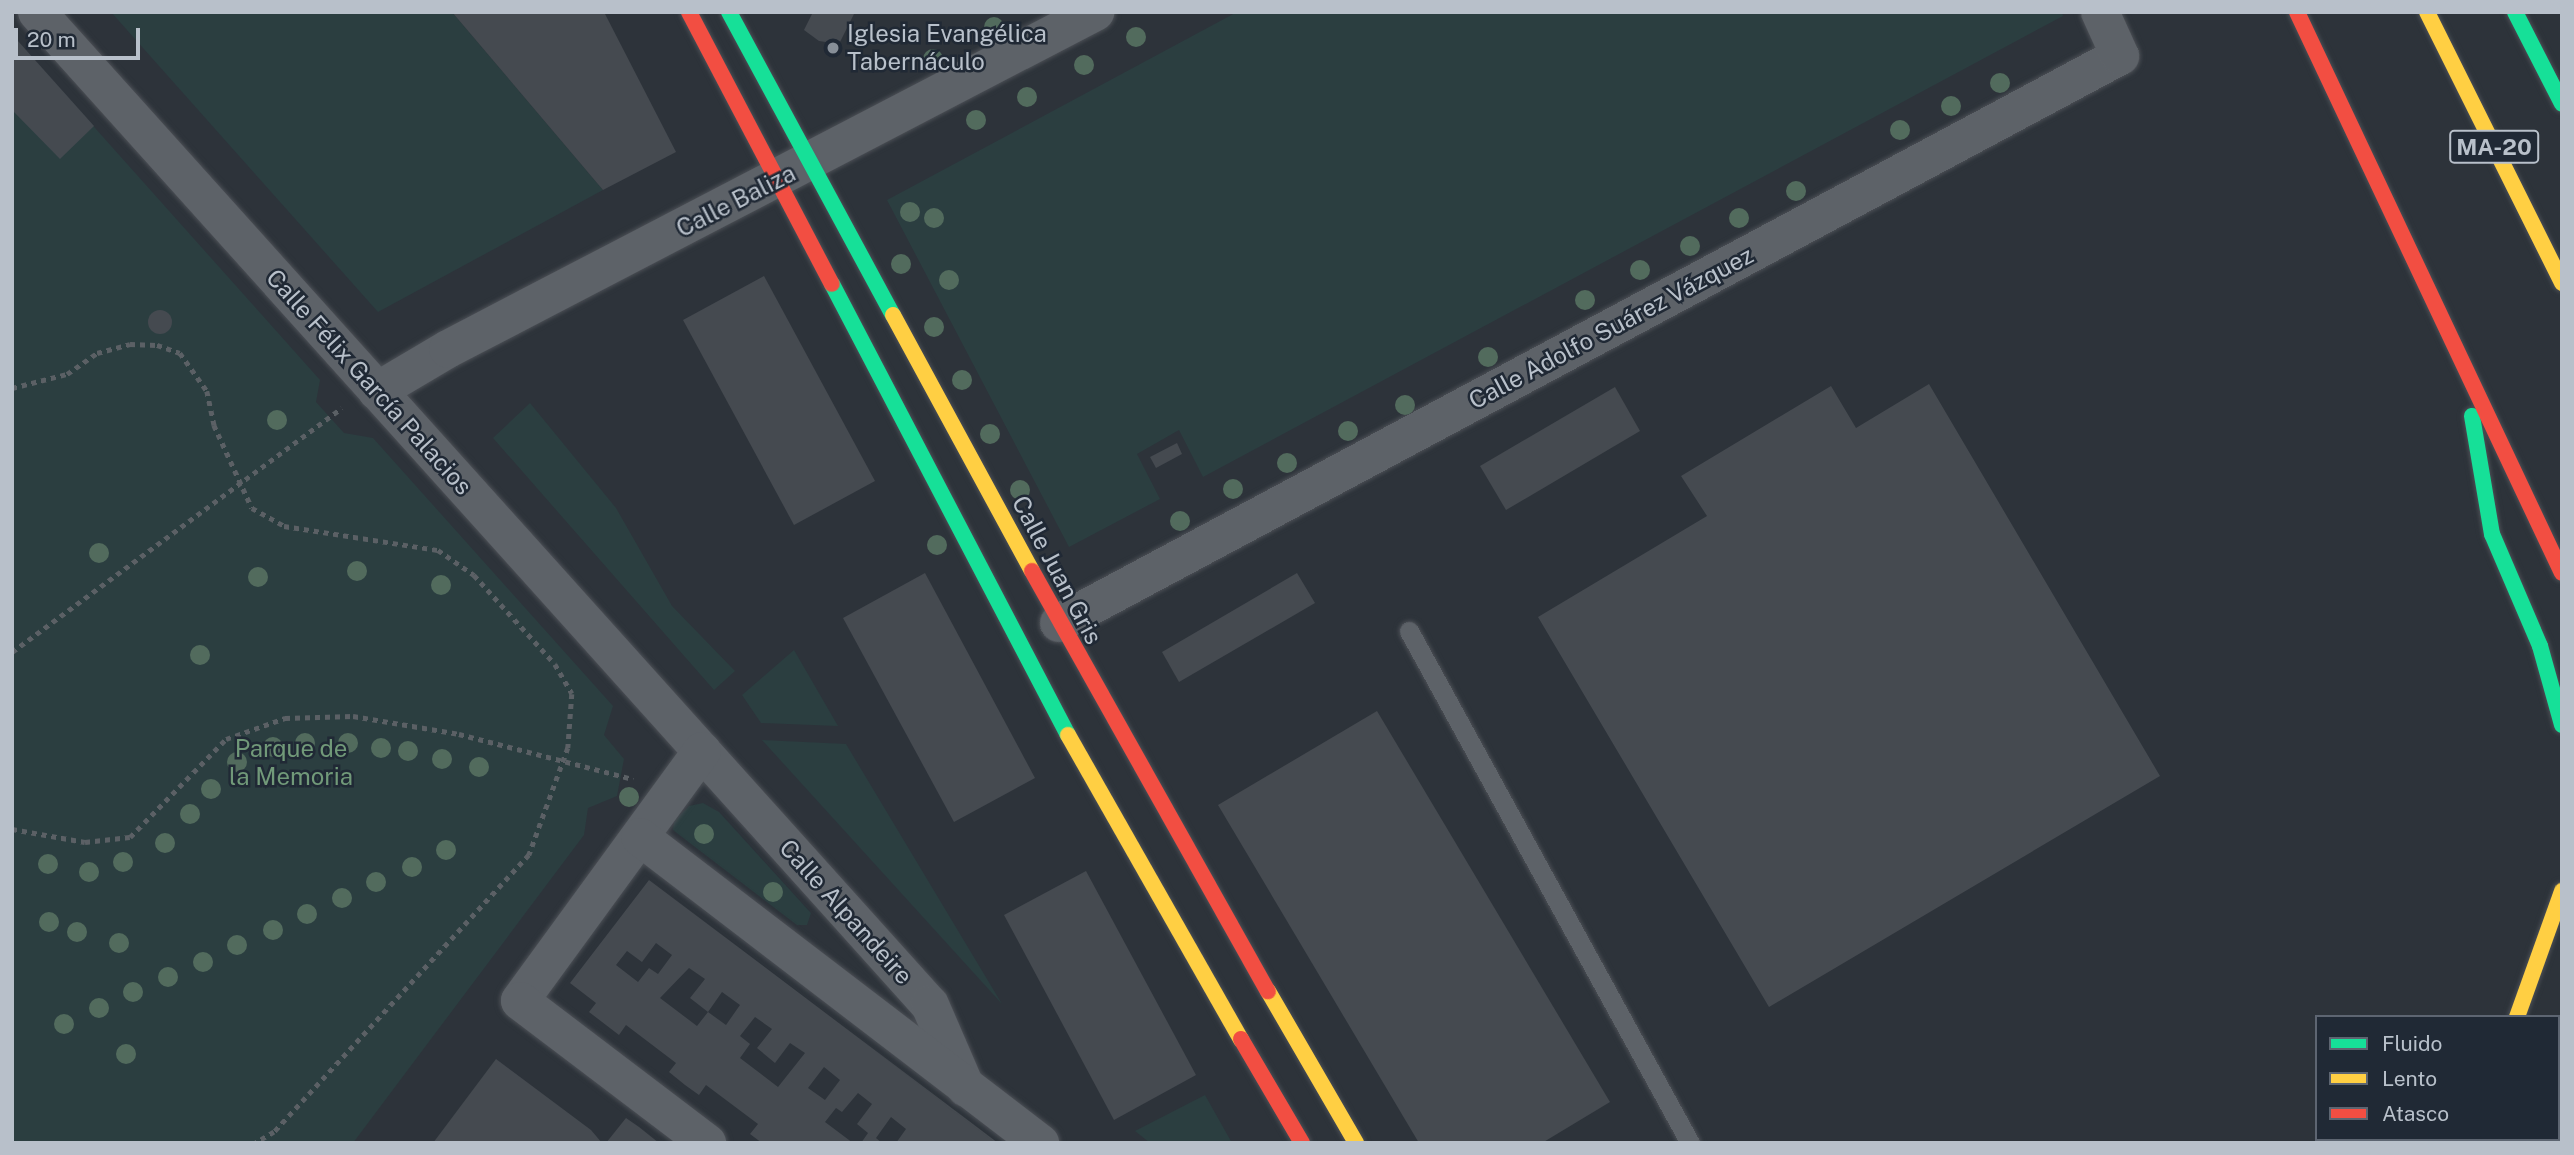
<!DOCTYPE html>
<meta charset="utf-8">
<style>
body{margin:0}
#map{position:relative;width:2574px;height:1155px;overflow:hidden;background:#2d333a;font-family:"Public Sans",sans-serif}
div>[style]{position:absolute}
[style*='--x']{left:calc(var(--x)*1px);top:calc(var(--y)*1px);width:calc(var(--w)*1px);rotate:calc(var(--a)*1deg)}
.green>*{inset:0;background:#2b3e40}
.building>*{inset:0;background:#454a50}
.round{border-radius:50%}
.path>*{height:4.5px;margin-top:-2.25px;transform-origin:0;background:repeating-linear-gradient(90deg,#5b6065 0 5px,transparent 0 10px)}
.roads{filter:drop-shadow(0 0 2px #4b4f55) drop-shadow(0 0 2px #4b4f55)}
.lane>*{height:19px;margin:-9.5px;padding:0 9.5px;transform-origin:9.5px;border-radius:9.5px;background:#5d6268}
.street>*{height:38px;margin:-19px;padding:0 19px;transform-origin:19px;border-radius:19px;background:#5d6268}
.fast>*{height:16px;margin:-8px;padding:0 8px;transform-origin:8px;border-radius:8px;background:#16e098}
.slow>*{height:16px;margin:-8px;padding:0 8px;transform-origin:8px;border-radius:8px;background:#ffcf43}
.jam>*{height:16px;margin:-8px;padding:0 8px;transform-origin:8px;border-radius:8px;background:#f24e42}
.trees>*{width:20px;height:20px;margin:-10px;border-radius:50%;background:#526b5d}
.dots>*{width:19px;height:19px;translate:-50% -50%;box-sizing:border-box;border:4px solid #202935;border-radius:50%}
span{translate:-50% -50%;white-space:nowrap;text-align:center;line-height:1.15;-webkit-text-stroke:5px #202935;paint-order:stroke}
.shield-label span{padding:2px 5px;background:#202935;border:2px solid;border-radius:5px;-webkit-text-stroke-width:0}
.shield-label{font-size:23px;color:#b8c0ca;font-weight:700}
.poi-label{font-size:24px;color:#b8c0ca}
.left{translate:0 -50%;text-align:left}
.street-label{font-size:24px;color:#b8c0ca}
.park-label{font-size:24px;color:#719979}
.frame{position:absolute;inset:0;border:14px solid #b8c0ca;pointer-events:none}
.legend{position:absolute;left:2315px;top:1015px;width:245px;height:126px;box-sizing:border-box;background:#202935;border:2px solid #5d6571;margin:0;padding:9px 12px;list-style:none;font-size:21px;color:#b8c0ca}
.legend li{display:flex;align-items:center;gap:14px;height:35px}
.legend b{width:35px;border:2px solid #5d6571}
.scale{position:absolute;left:14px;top:28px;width:126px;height:32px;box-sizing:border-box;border:4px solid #b8c0ca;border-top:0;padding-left:9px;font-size:21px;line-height:24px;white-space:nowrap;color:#b8c0ca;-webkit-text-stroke:5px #202935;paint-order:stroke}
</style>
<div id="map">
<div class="green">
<i style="clip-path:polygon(111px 12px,452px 12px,603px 190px,378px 312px)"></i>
<i style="clip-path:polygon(1237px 12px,2062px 12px,2063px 16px,1203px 477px,1179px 430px,1137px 454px,1160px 499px,1069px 547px,887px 200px)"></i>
<i style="clip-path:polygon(12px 35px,320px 380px,316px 402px,344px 433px,373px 438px,613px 706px,604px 735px,624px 759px,617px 796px,588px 808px,584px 835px,353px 1143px,12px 1143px)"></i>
<i style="clip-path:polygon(530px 403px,616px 508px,672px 606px,735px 671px,714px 690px,493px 438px)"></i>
<i style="clip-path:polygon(794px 650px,838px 726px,761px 723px,742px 695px)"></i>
<i style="clip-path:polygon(762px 740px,846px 744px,1002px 1004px)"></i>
<i style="clip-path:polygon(703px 803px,719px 812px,811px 913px,807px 925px,797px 925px,673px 830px,674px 821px,689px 806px)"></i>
<i style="clip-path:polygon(1205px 1095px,1232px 1143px,1150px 1143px,1135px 1131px)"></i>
</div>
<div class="building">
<i style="clip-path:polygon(452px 12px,604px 12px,676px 152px,603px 190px)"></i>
<i style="clip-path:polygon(813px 12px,855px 12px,839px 44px,819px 41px,804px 30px)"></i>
<i style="clip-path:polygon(18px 41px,94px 126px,60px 159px,12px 110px,12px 46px)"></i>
<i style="clip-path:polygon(764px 276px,875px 481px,794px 525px,683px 320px)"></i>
<i class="round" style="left:148px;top:310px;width:24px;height:24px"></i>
<i style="clip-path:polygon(1929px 384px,2160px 776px,1769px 1007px,1538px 617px,1707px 516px,1681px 476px,1831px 386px,1856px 428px)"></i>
<i style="clip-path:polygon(1615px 387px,1640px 431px,1506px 510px,1480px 466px)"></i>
<i style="clip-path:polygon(1177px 443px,1182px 454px,1156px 468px,1150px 457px)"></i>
<i style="clip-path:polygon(925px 573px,1035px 778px,954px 822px,843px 618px)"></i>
<i style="clip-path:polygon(1297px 573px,1315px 603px,1179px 682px,1162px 652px)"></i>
<i style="clip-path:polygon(1377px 711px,1610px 1102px,1542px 1143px,1419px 1143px,1218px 805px)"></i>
<i style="clip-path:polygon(1086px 871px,1196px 1075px,1114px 1120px,1004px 915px)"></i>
<i style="clip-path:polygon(evenodd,649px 880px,969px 1121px,998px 1143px,896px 1143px,906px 1129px,891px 1117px,876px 1138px,882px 1143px,861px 1143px,868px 1133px,857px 1124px,872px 1104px,858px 1093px,842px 1112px,836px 1108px,825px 1122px,853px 1143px,762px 1143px,750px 1134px,758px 1124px,706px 1085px,699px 1095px,685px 1085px,669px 1072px,676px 1063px,626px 1025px,619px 1035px,589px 1012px,596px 1003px,570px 983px,649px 880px,656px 943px,672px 955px,658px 974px,649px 968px,638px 982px,616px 965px,627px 951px,642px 962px,656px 943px,649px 880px,689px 968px,705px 979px,690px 998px,708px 1012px,722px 992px,740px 1005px,726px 1025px,708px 1012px,697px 1026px,660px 998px,689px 968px,649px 880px,755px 1017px,772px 1029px,757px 1048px,775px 1063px,790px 1043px,805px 1053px,778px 1087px,740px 1058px,750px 1044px,740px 1036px,755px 1017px,649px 880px,824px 1067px,840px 1080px,825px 1100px,808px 1088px,824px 1067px)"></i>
<i style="clip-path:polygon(496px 1059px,591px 1130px,602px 1143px,433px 1143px)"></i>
<i style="clip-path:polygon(626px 1118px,639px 1127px,659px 1143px,606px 1143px)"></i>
</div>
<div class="path">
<i style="--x:12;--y:388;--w:57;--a:-14.3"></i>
<i style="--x:67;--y:374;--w:37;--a:-35"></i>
<i style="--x:97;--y:353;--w:34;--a:-15"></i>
<i style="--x:130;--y:344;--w:27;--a:2"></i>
<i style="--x:157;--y:345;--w:24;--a:19"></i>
<i style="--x:180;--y:353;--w:47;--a:54.6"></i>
<i style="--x:207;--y:391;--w:35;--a:78"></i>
<i style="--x:214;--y:425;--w:91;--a:65.4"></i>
<i style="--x:252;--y:508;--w:37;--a:29"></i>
<i style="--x:284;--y:526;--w:156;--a:8.9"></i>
<i style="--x:438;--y:550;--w:44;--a:34.8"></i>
<i style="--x:474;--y:575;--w:120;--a:47.7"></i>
<i style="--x:555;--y:664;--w:34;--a:60"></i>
<i style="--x:572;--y:694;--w:54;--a:94.2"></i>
<i style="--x:568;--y:748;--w:114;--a:110"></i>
<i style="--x:529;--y:855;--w:377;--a:132.6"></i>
<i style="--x:274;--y:1132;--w:21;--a:149"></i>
<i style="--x:12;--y:652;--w:410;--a:-36.5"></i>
<i style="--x:12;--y:829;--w:74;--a:10.1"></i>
<i style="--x:85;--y:842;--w:45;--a:-6.3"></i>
<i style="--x:130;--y:837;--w:137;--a:-45.6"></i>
<i style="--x:226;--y:739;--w:63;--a:-19.6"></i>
<i style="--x:285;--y:718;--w:68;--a:-1.7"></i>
<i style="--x:353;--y:716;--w:108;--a:9.6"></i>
<i style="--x:459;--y:734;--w:180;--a:14.5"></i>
</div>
<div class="roads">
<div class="lane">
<i style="--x:1409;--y:631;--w:584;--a:61.24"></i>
</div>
<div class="street">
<i style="--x:37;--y:12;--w:1335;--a:48.04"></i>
<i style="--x:930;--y:1005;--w:90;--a:66.6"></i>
<i style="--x:377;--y:391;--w:82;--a:-30.6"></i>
<i style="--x:448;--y:349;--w:730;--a:-27.51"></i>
<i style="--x:1059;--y:623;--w:1203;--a:-28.12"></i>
<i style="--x:2120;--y:56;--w:48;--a:-114.4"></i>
<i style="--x:702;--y:751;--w:309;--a:126.1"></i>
<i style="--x:520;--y:1001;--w:235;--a:37.2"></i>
<i style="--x:640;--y:837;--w:504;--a:37.42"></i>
</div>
<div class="fast">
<i style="--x:729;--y:12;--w:345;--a:61.6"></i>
<i style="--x:2515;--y:12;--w:103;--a:62.9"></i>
<i style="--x:832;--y:284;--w:509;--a:62.38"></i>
<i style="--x:2472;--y:416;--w:120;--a:80.4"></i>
<i style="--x:2492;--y:534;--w:122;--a:66.8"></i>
<i style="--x:2540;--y:646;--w:82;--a:74.4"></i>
</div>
<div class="slow">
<i style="--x:2427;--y:12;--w:303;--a:63.5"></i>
<i style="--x:893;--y:315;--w:291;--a:61.5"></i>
<i style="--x:1068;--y:735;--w:350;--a:60.4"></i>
<i style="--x:1268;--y:991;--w:176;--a:59.9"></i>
<i style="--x:2517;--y:1017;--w:134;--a:-70.3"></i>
<i style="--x:2456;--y:1143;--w:4;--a:-63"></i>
</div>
<div class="jam">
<i style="--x:689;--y:12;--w:307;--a:62.3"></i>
<i style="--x:2297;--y:12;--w:620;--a:64.72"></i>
<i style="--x:1032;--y:571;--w:482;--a:60.7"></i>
<i style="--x:1241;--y:1039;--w:121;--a:59.6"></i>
</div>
</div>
<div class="trees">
<i style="left:994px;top:27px"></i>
<i style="left:1136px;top:37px"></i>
<i style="left:933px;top:59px"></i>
<i style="left:1084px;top:65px"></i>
<i style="left:2000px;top:83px"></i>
<i style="left:1027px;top:97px"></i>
<i style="left:1951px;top:106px"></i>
<i style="left:976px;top:120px"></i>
<i style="left:1900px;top:130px"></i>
<i style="left:1796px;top:191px"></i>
<i style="left:910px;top:212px"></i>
<i style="left:934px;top:218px"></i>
<i style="left:1739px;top:218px"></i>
<i style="left:1690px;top:246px"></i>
<i style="left:901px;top:264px"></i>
<i style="left:1640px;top:270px"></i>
<i style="left:949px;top:280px"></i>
<i style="left:1585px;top:300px"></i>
<i style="left:934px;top:327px"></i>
<i style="left:1488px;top:357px"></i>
<i style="left:962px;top:380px"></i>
<i style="left:1405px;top:405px"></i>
<i style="left:277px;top:420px"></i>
<i style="left:1348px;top:431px"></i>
<i style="left:990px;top:434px"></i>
<i style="left:1287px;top:463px"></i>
<i style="left:1233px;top:489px"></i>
<i style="left:1020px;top:490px"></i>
<i style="left:1180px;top:521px"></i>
<i style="left:937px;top:545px"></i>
<i style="left:99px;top:553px"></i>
<i style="left:357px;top:571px"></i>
<i style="left:258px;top:577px"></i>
<i style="left:441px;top:585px"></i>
<i style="left:200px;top:655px"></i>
<i style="left:305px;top:743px"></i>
<i style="left:348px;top:743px"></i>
<i style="left:273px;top:747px"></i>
<i style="left:381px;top:748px"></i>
<i style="left:408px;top:751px"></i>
<i style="left:442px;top:759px"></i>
<i style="left:237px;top:762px"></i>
<i style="left:479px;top:767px"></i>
<i style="left:211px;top:789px"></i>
<i style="left:629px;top:797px"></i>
<i style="left:190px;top:814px"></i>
<i style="left:704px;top:834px"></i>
<i style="left:165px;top:843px"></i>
<i style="left:446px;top:850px"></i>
<i style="left:123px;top:862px"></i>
<i style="left:48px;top:864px"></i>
<i style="left:412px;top:867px"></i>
<i style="left:89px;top:872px"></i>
<i style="left:376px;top:882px"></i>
<i style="left:773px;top:892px"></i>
<i style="left:342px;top:898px"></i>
<i style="left:307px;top:914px"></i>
<i style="left:49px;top:922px"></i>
<i style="left:273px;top:930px"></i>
<i style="left:77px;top:932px"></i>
<i style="left:119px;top:943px"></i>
<i style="left:237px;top:945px"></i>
<i style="left:203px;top:962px"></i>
<i style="left:168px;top:977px"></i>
<i style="left:133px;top:992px"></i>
<i style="left:99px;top:1008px"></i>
<i style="left:64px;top:1024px"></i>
<i style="left:126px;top:1054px"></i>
</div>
<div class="dots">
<i style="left:833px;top:48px;background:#878f98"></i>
</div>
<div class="shield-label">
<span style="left:2494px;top:147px">MA-20</span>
</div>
<div class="poi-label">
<span class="left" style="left:847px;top:48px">Iglesia Evangélica<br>Tabernáculo</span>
</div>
<div class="street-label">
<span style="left:736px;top:201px;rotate:-27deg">Calle Baliza</span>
<span style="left:1611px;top:328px;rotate:-28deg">Calle Adolfo Suárez Vázquez</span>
<span style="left:369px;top:382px;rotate:48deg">Calle Félix García Palacios</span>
<span style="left:1057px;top:570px;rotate:62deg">Calle Juan Gris</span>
<span style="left:846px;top:912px;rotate:48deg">Calle Alpandeire</span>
</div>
<div class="park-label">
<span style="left:291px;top:763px">Parque de<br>la Memoria</span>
</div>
<div class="frame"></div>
<ul class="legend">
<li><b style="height:9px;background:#16e098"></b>Fluido</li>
<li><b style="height:9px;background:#ffcf43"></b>Lento</li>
<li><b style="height:9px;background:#f24e42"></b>Atasco</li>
</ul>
<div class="scale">20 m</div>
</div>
